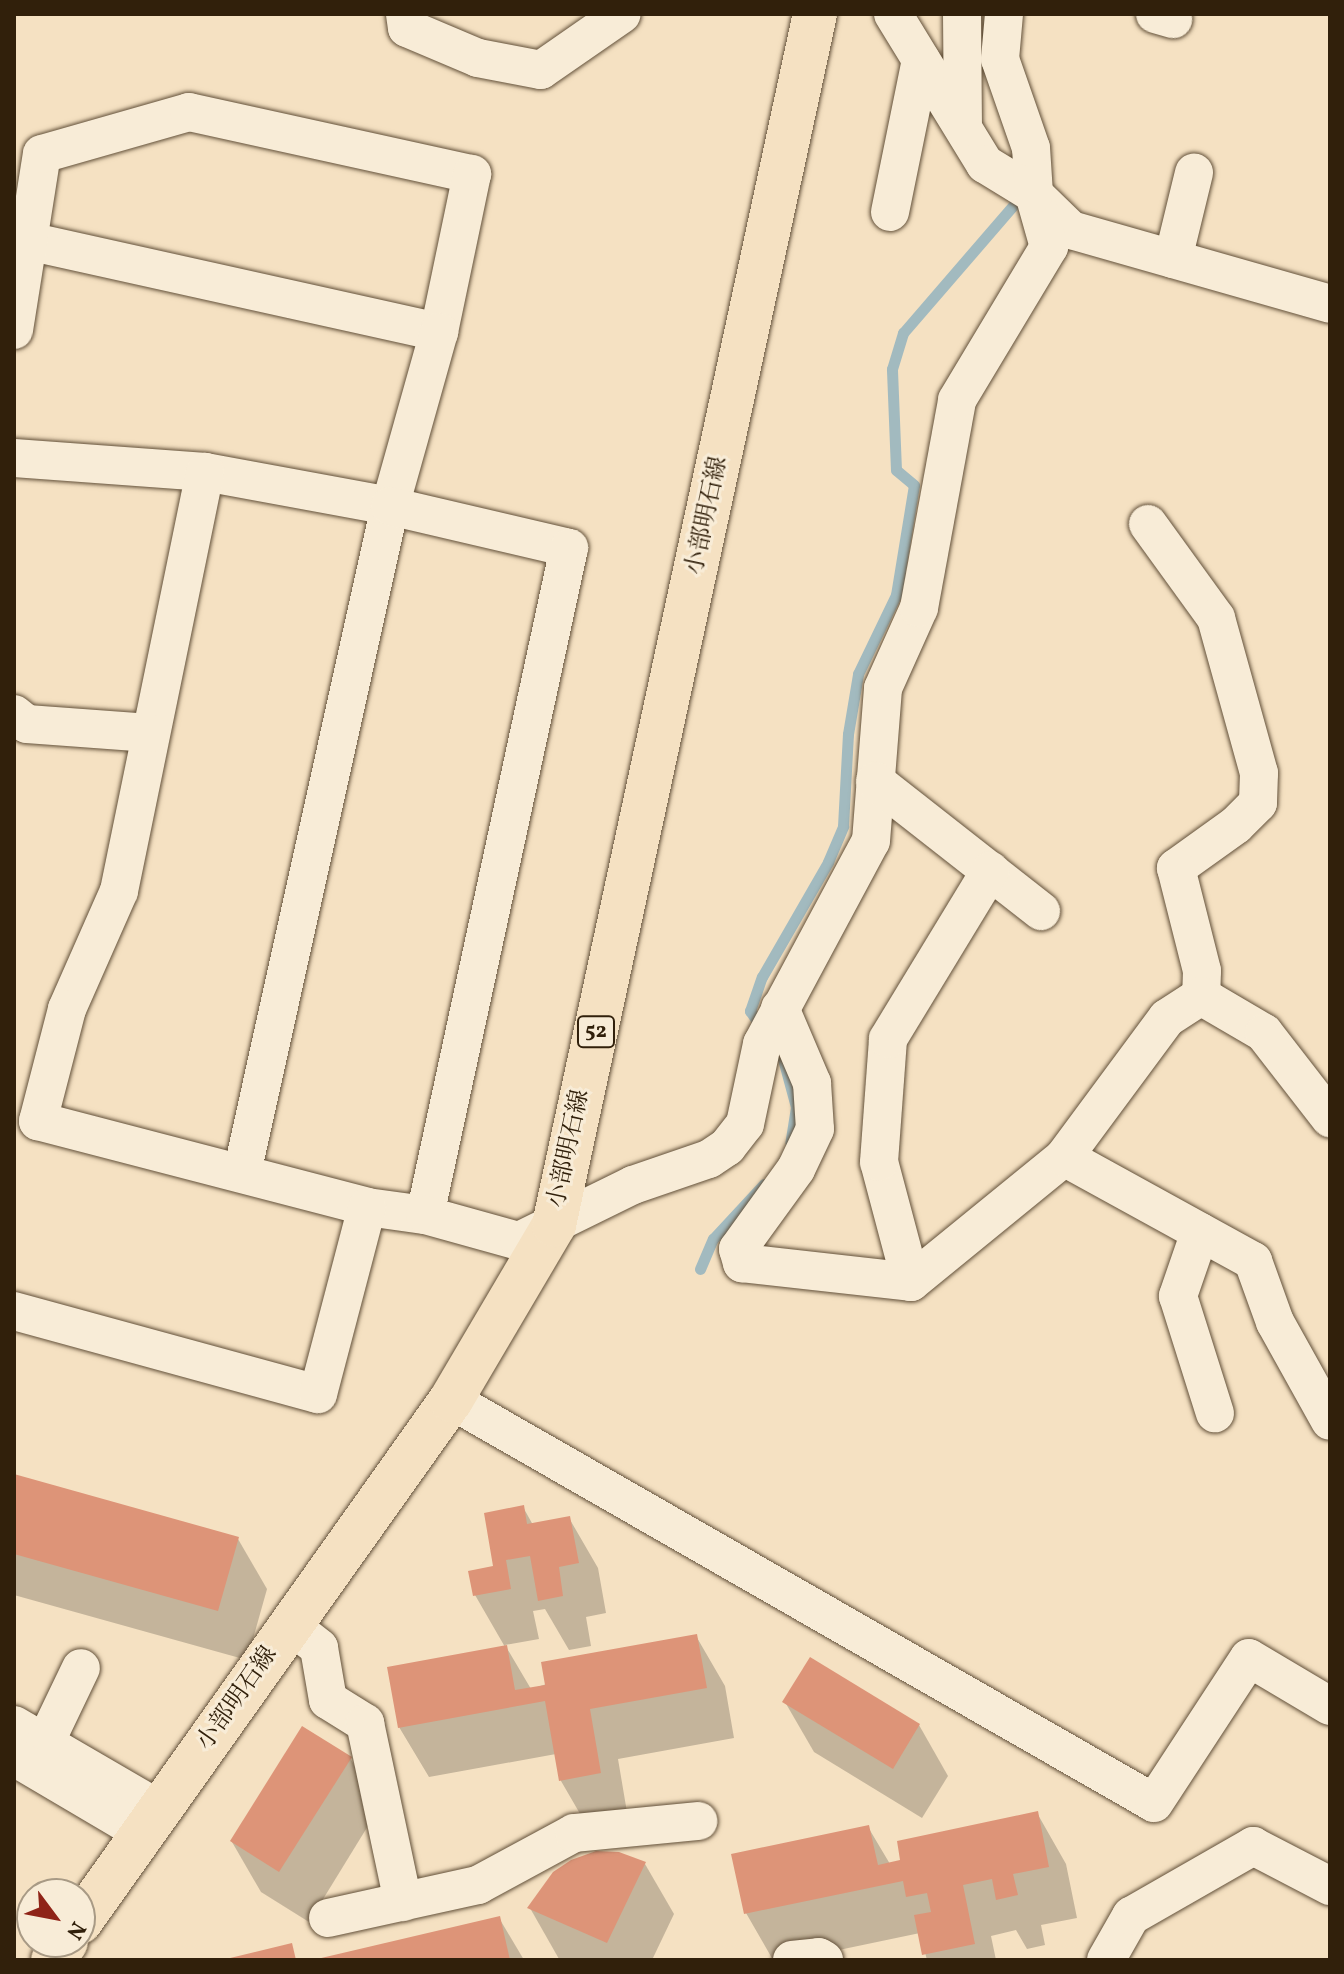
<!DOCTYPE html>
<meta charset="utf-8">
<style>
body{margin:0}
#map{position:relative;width:1344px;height:1974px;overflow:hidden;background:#f5e1c2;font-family:Vollkorn,"Noto Serif JP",serif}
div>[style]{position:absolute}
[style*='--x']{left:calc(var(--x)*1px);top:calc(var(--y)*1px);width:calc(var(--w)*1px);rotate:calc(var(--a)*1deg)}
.shadow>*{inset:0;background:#0003}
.stream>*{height:11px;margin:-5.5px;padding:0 5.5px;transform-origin:5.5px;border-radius:5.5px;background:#a2babf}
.building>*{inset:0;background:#dd9478}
.roads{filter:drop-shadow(0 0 2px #625039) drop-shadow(0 0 2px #625039)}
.minor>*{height:38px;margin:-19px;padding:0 19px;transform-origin:19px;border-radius:19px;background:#f8ecd7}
.major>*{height:44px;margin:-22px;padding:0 22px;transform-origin:22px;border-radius:22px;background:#f5e1c2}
span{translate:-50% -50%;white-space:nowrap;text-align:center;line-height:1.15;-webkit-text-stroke:6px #f8ecd7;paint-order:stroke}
.shield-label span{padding:2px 6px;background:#f8ecd7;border:2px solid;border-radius:6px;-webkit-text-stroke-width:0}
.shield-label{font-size:22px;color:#31200b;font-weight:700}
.street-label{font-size:24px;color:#31200b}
.frame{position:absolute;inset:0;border:16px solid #31200b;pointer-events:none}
.north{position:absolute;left:16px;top:1878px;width:80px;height:80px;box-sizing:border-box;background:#f8ecd7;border:2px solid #a89a85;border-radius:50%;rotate:122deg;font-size:22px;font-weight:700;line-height:32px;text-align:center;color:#31200b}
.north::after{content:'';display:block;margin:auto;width:28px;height:36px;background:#8f2418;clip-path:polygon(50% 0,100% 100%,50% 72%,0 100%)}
</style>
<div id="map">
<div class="shadow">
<i style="clip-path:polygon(14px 1476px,238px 1539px,267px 1589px,247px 1660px,14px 1595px)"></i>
<i style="clip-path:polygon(523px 1507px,533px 1525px,569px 1518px,598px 1568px,606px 1613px,586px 1617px,591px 1646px,569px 1650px,545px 1609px,533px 1611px,539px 1639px,505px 1645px,531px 1689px,696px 1636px,725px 1686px,734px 1738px,618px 1759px,629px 1824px,590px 1831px,561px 1781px,556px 1754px,429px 1777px,399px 1727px,505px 1647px,475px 1595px,496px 1568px)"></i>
<i style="clip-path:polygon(785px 1702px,919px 1725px,948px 1776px,922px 1818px,814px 1752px)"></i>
<i style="clip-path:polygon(350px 1758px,379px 1808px,309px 1922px,261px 1892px,232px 1842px)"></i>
<i style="clip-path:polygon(1037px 1813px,1066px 1864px,1077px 1918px,1041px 1925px,1045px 1945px,1027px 1949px,1016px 1930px,991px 1936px,996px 1960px,927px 1960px,920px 1933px,791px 1960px,773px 1960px,746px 1913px,868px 1827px,890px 1864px)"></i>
<i style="clip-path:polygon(645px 1864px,674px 1914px,652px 1960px,559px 1959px,530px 1908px)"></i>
<i style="clip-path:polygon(499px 1918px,524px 1960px,324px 1960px)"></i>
</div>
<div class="stream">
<i style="--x:762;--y:1028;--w:21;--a:-125"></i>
<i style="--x:750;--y:1011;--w:36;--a:-71"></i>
<i style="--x:762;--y:977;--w:133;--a:-60.1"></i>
<i style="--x:828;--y:862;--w:39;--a:-67"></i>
<i style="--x:843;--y:826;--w:92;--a:-86.9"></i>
<i style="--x:848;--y:734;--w:61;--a:-80.5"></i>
<i style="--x:858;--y:674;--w:88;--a:-64.3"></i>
<i style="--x:896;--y:595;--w:111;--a:-80.7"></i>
<i style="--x:914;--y:485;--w:23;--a:-140"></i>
<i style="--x:896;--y:470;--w:101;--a:-92.3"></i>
<i style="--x:892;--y:369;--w:38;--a:-73"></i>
<i style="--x:903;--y:333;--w:173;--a:-49.2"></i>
<i style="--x:1016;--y:202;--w:12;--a:-95"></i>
<i style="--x:783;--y:1059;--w:50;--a:74.8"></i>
<i style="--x:796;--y:1107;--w:36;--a:99"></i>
<i style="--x:700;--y:1269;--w:33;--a:-67"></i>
<i style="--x:713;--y:1239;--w:75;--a:-47.2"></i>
</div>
<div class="building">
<i style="clip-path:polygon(14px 1474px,239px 1537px,218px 1611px,14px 1554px)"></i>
<i style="clip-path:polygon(524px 1505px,527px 1524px,570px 1516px,579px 1563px,559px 1567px,563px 1596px,538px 1601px,530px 1556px,506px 1560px,511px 1589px,473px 1596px,468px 1571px,493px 1566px,484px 1513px)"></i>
<i style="clip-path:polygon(697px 1634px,707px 1688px,590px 1709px,601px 1773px,559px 1781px,545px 1701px,398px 1728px,387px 1667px,507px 1645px,515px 1690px,545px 1685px,541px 1662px)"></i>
<i style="clip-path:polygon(810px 1657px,920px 1724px,893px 1769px,782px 1702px)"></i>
<i style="clip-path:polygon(302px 1726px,352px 1757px,279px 1872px,230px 1841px)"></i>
<i style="clip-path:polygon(1038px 1811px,1049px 1867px,1013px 1874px,1018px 1895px,996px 1900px,992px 1879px,963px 1885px,975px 1944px,922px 1955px,914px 1915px,931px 1912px,927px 1893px,906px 1897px,903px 1881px,744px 1914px,731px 1854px,869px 1825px,878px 1865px,900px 1860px,897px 1841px)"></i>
<i style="clip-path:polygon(596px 1851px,619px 1852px,646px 1862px,607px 1943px,527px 1908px,553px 1872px,571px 1860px)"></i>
<i style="clip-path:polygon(500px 1916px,510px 1960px,317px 1960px,317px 1959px)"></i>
<i style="clip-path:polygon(292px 1943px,296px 1960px,227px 1960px,226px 1959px)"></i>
</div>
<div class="roads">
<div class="minor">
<i style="--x:405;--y:14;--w:14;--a:82"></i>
<i style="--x:407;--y:28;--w:77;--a:22.9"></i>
<i style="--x:478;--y:58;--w:64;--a:10.8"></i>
<i style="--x:541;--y:70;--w:98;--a:-34.7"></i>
<i style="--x:893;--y:14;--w:176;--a:58.5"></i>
<i style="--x:985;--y:164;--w:57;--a:31.5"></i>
<i style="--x:1034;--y:194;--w:52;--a:44.2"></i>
<i style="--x:1071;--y:230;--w:269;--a:15.9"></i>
<i style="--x:962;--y:14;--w:113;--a:89.5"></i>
<i style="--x:1155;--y:14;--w:19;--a:16"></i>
<i style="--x:890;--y:212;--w:155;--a:-78.5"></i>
<i style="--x:28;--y:241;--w:421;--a:12.5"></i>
<i style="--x:1173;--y:259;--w:89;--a:-76.3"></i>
<i style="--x:14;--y:330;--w:178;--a:-81"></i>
<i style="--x:42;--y:154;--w:153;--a:-15.9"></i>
<i style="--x:189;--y:112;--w:290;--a:12.4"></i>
<i style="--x:472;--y:174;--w:161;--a:101.8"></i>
<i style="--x:439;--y:332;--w:181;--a:105.7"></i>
<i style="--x:390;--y:506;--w:683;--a:102.51"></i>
<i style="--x:14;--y:458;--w:192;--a:4.2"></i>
<i style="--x:205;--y:472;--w:188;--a:10.4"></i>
<i style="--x:390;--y:506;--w:184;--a:13.2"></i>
<i style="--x:569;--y:548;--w:682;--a:102.18"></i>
<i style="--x:205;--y:472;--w:428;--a:101.6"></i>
<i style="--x:119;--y:891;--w:129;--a:113.8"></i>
<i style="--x:67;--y:1009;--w:116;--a:104.5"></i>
<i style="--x:38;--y:1121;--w:340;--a:14.6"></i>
<i style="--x:367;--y:1207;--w:59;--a:7.9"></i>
<i style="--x:425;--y:1215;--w:98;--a:15.5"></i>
<i style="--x:519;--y:1241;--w:127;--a:-26.2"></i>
<i style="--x:633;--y:1185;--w:80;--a:-18.9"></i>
<i style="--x:709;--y:1159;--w:22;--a:-34"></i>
<i style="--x:727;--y:1147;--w:29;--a:-52"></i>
<i style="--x:745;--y:1124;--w:82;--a:-78"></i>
<i style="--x:762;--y:1044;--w:230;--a:-61.8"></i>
<i style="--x:871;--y:841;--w:153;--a:-85.5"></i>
<i style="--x:883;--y:688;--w:88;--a:-65.8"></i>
<i style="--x:919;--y:608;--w:211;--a:-79.6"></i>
<i style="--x:957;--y:400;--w:179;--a:-59"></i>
<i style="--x:1049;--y:247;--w:55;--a:-105.8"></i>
<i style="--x:1034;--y:194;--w:46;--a:-93.7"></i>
<i style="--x:1031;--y:148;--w:94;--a:-109.2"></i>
<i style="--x:1000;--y:59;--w:45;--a:-84.9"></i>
<i style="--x:1148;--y:524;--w:116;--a:54.1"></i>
<i style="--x:1216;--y:618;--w:161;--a:74.5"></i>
<i style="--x:1259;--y:773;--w:30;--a:92"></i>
<i style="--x:1258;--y:803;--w:31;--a:135"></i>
<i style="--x:1236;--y:825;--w:74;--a:144.4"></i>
<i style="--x:1176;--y:868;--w:106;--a:75.8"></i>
<i style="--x:1202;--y:971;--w:25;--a:92"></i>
<i style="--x:14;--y:714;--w:16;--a:38"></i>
<i style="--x:27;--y:724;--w:123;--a:4.2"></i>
<i style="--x:875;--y:781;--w:211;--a:38.1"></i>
<i style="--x:1201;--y:996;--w:73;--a:30.4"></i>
<i style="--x:1264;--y:1033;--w:108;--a:52.2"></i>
<i style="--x:780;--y:1008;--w:82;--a:66.9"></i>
<i style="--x:812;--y:1083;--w:46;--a:86.3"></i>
<i style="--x:815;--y:1129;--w:44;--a:115.4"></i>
<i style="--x:796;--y:1169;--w:99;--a:125.9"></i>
<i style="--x:738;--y:1249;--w:15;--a:74"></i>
<i style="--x:742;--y:1263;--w:170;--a:6.4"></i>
<i style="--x:911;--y:1282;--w:198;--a:-39.2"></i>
<i style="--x:1064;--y:1157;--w:173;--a:-53.5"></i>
<i style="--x:1167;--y:1018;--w:40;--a:-32.9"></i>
<i style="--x:1064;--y:1157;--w:216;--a:28.8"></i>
<i style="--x:1253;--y:1261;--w:65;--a:70.2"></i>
<i style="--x:1275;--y:1322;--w:113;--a:60.9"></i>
<i style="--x:1200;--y:1232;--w:68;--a:109"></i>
<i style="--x:1178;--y:1296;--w:123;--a:72.5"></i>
<i style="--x:911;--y:1282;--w:124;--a:-104.9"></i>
<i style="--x:879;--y:1162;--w:123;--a:-85.8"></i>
<i style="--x:888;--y:1039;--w:197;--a:-58.7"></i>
<i style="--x:14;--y:1311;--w:315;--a:15.3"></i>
<i style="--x:318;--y:1394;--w:193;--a:-75.3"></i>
<i style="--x:451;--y:1400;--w:810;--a:29.82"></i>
<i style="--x:1154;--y:1803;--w:173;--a:-56.8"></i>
<i style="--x:1249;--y:1658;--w:94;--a:30.7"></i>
<i style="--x:290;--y:1625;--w:37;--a:38"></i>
<i style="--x:319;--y:1648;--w:53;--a:80.2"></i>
<i style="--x:328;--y:1700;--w:44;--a:31.9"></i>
<i style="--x:365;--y:1723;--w:183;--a:78"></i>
<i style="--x:14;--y:1725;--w:169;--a:30.2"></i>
<i style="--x:45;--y:1743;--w:83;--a:-64.4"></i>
<i style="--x:14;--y:1757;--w:150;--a:30.5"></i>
<i style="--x:328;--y:1918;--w:154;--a:-12.4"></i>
<i style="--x:478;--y:1885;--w:109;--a:-28.4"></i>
<i style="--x:574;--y:1833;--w:125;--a:-5.5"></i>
<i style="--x:792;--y:1960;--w:27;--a:-6"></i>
<i style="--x:819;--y:1957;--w:6;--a:31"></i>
<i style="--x:1106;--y:1960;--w:51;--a:-60.4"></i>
<i style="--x:1131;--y:1916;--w:141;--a:-29.8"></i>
<i style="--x:1253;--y:1846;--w:87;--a:27.5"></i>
</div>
<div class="major">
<i style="--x:80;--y:1922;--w:640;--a:-54.6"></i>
<i style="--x:451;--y:1400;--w:203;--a:-59.5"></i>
<i style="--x:554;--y:1225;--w:1239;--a:-77.84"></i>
<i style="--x:53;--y:1960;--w:22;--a:-54"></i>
</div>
</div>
<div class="shield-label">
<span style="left:596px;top:1032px">52</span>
</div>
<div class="street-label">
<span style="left:708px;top:516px;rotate:-78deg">小部明石線</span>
<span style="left:570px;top:1149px;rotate:-78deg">小部明石線</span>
<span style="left:238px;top:1699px;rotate:-55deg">小部明石線</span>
</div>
<div class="frame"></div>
<div class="north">N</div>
</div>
